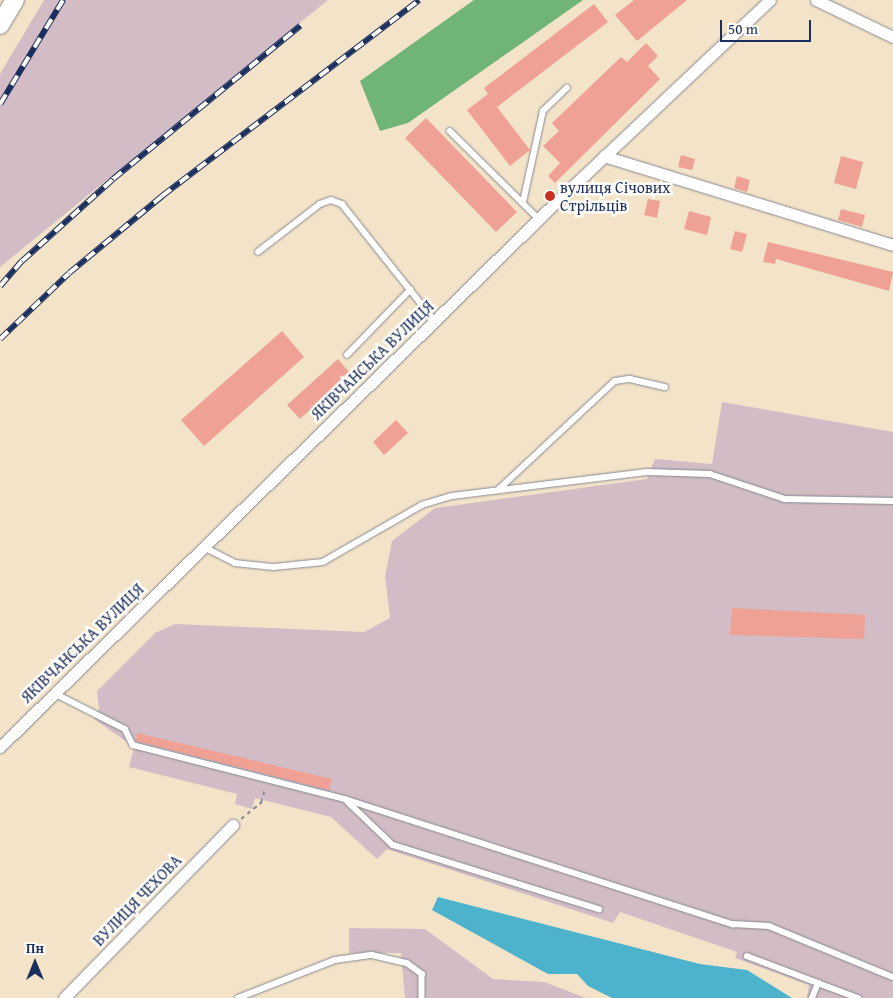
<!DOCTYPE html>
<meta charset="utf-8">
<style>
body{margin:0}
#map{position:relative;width:893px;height:998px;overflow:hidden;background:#f3e3c8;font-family:"Gentium Book Plus",serif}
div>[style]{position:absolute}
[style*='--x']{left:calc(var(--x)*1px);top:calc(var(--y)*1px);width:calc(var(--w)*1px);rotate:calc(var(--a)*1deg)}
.industrial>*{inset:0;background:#d2bdc6}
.forest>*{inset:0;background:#71b478}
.water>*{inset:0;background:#4db3cc}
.building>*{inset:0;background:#efa195}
.path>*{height:2px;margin-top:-1px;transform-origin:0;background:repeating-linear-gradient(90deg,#878993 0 4px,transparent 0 8px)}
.roads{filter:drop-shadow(0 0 1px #878993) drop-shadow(0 0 1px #878993)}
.lane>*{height:5.5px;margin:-2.75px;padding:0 2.75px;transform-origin:2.75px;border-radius:2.75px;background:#fff}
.street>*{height:11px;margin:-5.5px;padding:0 5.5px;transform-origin:5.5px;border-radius:5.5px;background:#fff}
.primary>*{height:18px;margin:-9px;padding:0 9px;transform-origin:9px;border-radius:9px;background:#fff}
.rail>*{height:5.5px;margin-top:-2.75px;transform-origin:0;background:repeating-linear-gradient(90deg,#fdfcf7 0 11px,#1b2f5e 0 22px);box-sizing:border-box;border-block:1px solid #1b2f5e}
.dots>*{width:14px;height:14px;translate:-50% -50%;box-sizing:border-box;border:2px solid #fdfcf7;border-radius:50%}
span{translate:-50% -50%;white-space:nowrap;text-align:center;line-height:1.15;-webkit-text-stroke:5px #fdfcf7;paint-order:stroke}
.poi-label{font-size:16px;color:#1b2f5e}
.left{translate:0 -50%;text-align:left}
.street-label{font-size:16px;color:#1b2f5e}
.north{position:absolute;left:10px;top:938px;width:50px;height:50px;-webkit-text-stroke:4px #fdfcf7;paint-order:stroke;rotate:0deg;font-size:14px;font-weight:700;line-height:20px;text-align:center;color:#1b2f5e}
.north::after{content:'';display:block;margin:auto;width:18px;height:22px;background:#1b2f5e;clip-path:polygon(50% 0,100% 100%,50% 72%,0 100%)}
.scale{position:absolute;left:720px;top:20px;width:91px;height:22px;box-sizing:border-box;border:2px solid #1b2f5e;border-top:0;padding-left:6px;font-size:15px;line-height:18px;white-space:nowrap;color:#1b2f5e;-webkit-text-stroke:4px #fdfcf7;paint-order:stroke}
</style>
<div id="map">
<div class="industrial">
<i style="clip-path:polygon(44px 0,328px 0,0 267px,0 74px)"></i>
<i style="clip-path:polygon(722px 402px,893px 432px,893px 998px,807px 998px,809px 985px,735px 958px,737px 952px,620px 912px,613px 923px,387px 849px,377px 859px,331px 817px,255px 798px,252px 809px,235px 804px,237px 794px,129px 767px,134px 747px,94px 719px,99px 709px,97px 691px,155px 633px,175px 624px,364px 632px,390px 618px,385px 576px,392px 541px,435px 508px,647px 479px,655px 459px,712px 464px)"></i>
<i style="clip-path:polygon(349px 928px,425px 929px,493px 979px,544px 982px,586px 998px,405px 998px,401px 953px,349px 953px)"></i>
</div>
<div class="forest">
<i style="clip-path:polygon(474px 0,583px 0,408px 123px,380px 131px,360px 81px)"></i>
</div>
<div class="water">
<i style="clip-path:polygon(438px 897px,700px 964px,747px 970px,792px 998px,612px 998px,588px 986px,577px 974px,548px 974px,432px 910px)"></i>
</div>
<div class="building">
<i style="clip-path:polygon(634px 0,687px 0,637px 41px,615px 15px)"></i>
<i style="clip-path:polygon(594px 4px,608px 22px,497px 107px,530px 150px,510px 166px,467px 110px,488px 94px,484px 88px)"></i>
<i style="clip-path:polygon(646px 43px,658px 56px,648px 66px,660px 79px,555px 183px,548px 176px,560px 163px,543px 146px,559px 131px,552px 123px,621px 57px,627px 62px)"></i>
<i style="clip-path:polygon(426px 118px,517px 212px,496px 232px,405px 138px)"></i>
<i style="clip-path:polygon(681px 155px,695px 159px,692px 170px,678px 167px)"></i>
<i style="clip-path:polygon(841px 156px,863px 162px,856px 189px,834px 183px)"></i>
<i style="clip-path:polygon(737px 176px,750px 180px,747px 192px,734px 188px)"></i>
<i style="clip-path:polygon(648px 199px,660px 201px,657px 218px,644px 215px)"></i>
<i style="clip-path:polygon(841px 209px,865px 215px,862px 227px,838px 220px)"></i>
<i style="clip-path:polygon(689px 211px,711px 217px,707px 235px,684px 229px)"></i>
<i style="clip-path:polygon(735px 231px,747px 234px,742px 252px,730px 249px)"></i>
<i style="clip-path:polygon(768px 242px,893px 272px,889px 291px,776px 259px,775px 264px,763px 262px)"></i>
<i style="clip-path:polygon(282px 331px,304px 357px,204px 446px,181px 420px)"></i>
<i style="clip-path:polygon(338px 359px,350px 373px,300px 419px,287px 405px)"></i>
<i style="clip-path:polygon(396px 420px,408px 433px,384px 455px,373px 442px)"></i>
<i style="clip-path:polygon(732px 608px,865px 615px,864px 639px,730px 635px)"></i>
<i style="clip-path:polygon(137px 733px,332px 779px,329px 790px,136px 741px)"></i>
</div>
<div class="path">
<i style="--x:241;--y:819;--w:26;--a:-39"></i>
<i style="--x:261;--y:803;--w:15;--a:-74"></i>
</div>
<div class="roads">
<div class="lane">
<i style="--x:450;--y:131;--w:125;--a:44.7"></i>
<i style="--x:523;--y:202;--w:93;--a:-77.6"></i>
<i style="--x:543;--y:111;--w:33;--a:-44"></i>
<i style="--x:258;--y:252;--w:78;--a:-37.7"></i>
<i style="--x:320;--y:204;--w:12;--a:-20"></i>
<i style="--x:331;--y:200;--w:12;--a:20"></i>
<i style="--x:342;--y:204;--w:149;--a:51.5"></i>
<i style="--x:347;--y:355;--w:91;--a:-45.9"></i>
<i style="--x:499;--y:489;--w:158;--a:-43"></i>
<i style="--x:615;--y:381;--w:15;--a:-8"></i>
<i style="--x:630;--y:379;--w:36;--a:13"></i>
<i style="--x:204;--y:547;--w:35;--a:27"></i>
<i style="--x:235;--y:563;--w:39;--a:6"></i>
<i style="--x:274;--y:567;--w:49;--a:-5.8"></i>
<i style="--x:323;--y:562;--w:114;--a:-29.9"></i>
<i style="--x:422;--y:505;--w:31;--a:-17"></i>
<i style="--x:452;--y:496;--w:196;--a:-7"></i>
<i style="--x:647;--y:472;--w:63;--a:1.8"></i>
<i style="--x:710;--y:474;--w:79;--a:18.4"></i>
<i style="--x:785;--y:499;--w:108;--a:1.1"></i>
<i style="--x:54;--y:693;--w:80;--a:26.9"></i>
<i style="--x:125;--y:729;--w:18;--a:63"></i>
<i style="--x:133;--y:745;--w:219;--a:14.3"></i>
<i style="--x:345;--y:799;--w:408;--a:17.9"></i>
<i style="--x:733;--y:924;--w:36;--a:3"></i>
<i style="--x:769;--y:926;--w:134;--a:22.4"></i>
<i style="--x:348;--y:802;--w:62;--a:43.7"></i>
<i style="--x:393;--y:845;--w:216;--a:17.3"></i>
<i style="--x:747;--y:956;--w:76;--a:20.8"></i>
<i style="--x:238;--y:998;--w:104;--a:-21.4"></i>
<i style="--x:335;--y:960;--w:37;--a:-8"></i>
<i style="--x:372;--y:955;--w:36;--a:13"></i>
<i style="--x:407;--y:963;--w:19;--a:36"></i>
<i style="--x:422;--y:974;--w:24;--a:90"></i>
<i style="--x:812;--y:998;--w:16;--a:-68"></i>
<i style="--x:818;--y:983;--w:43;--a:20.6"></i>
</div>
<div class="street">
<i style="--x:816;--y:0;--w:85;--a:25.7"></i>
<i style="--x:604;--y:156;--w:302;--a:17.1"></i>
<i style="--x:0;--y:747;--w:776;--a:-44.43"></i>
<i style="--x:554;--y:204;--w:297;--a:-43.4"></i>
<i style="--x:64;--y:998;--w:242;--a:-45.7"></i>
</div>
<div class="primary">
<i style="--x:0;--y:25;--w:29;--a:-59"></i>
</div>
</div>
<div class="rail">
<i style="--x:0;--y:104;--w:122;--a:-58.8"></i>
<i style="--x:0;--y:286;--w:33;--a:-49"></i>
<i style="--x:22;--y:261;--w:122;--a:-42"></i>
<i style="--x:113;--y:179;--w:242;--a:-39.3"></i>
<i style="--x:0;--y:339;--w:95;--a:-43.7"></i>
<i style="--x:69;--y:273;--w:121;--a:-39.6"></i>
<i style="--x:162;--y:196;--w:323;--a:-37.3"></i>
</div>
<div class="dots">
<i style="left:550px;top:196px;background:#c8321e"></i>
</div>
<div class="poi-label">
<span class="left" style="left:560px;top:196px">вулиця Січових<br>Стрільців</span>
</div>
<div class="street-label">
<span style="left:372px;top:360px;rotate:-44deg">ЯКІВЧАНСЬКА ВУЛИЦЯ</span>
<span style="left:82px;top:643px;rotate:-44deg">ЯКІВЧАНСЬКА ВУЛИЦЯ</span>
<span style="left:137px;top:900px;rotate:-46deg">ВУЛИЦЯ ЧЕХОВА</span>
</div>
<div class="north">Пн</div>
<div class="scale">50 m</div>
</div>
